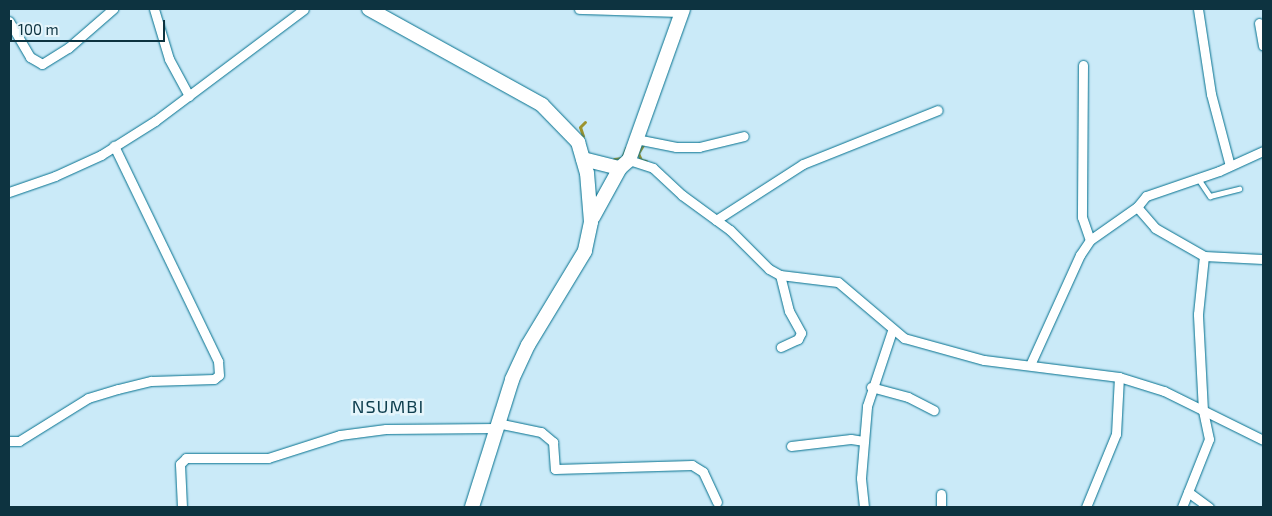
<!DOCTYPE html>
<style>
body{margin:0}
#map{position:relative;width:1272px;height:516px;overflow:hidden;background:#caeaf8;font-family:"Exo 2",sans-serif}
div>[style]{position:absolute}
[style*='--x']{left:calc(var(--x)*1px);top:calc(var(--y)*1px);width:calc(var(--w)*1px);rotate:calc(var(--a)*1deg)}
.stream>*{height:3px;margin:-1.5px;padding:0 1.5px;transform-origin:1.5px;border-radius:1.5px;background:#9c932e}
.roads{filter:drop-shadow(0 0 1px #04708e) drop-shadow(0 0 1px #04708e)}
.lane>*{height:4.5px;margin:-2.25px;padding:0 2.25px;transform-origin:2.25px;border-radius:2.25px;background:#fff}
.street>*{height:9px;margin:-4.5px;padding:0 4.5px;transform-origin:4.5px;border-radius:4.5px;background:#fff}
.secondary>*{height:14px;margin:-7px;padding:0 7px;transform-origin:7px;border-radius:7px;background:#fff}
span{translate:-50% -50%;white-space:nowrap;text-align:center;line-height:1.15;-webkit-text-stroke:5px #e5f5fb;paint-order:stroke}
.quarter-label{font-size:18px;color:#0f3f4f;letter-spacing:1px}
.frame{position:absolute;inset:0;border:10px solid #0d3340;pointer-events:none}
.scale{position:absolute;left:10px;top:20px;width:155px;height:22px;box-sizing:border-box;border:2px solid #0d3340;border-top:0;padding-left:6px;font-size:15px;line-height:18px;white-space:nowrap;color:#0d3340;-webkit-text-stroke:4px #e5f5fb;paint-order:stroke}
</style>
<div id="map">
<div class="stream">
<i style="--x:583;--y:136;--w:9;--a:-108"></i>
<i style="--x:580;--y:127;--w:7;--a:-45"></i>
<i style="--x:643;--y:145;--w:9;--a:122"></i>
<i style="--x:638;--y:153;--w:8;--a:67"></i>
<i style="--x:641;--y:160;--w:5;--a:11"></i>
<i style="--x:614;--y:159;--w:8;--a:-7"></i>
<i style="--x:622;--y:158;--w:11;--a:-68"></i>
</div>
<div class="roads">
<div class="lane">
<i style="--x:1198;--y:178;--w:22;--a:56"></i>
<i style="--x:1210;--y:196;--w:30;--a:-14"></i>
</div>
<div class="street">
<i style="--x:154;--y:9;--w:52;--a:73.3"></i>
<i style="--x:169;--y:59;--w:42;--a:61.6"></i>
<i style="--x:579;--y:9;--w:103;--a:1.7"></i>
<i style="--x:1198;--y:9;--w:86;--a:81.3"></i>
<i style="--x:1211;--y:94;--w:74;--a:75.2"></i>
<i style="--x:9;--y:21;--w:42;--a:59.7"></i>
<i style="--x:30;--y:57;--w:14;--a:30"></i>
<i style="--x:42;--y:64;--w:31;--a:-32"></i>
<i style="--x:68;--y:48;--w:60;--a:-40.9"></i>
<i style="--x:1259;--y:23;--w:23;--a:80"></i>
<i style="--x:1083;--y:65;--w:152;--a:90.4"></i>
<i style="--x:1082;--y:217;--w:24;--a:71"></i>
<i style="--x:636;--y:139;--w:41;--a:11.3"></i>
<i style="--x:676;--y:147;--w:23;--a:0"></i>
<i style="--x:699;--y:147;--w:46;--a:-13.7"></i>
<i style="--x:1263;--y:151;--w:48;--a:155.6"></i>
<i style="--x:1219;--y:171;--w:77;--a:161.1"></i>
<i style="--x:1146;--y:196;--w:14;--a:129"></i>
<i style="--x:1137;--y:207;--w:28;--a:49"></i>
<i style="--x:1155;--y:228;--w:56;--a:29.7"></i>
<i style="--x:1204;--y:256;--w:59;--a:2.9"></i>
<i style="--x:629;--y:160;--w:25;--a:18"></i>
<i style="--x:653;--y:168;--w:40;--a:43"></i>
<i style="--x:682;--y:195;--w:59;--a:36.1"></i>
<i style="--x:730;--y:230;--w:55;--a:45"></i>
<i style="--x:769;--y:269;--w:13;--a:29"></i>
<i style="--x:780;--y:275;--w:58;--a:6.9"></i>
<i style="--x:838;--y:282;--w:87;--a:40.3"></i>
<i style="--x:904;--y:338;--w:83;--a:15.4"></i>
<i style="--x:984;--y:360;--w:136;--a:7.2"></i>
<i style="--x:1119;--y:377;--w:47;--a:17.3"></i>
<i style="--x:1164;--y:391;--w:110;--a:26.3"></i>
<i style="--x:9;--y:192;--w:49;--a:-19.2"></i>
<i style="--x:55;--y:176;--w:51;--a:-24.5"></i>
<i style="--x:101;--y:155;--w:64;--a:-32.2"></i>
<i style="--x:155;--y:121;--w:186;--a:-36.9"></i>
<i style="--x:716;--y:220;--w:103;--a:-32.8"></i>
<i style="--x:803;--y:164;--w:145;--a:-21.8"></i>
<i style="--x:780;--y:275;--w:37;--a:76"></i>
<i style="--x:789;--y:311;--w:25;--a:61"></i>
<i style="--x:801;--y:333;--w:7;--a:117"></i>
<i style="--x:798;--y:339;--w:19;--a:155"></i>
<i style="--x:1030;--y:365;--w:121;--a:-65.6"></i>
<i style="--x:1080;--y:255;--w:18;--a:-56"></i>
<i style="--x:1090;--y:240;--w:57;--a:-35.1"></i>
<i style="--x:871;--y:387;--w:38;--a:15"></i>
<i style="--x:908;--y:397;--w:29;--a:27"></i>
<i style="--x:497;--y:423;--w:45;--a:11.6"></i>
<i style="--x:541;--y:432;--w:16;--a:40"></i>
<i style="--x:553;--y:442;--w:27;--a:86"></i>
<i style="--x:555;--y:469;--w:137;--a:-1.7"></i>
<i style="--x:692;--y:465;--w:13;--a:32"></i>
<i style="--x:703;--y:472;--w:33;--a:65"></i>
<i style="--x:9;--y:441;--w:10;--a:0"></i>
<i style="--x:19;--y:441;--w:81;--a:-31.9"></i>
<i style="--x:88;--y:398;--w:31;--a:-17"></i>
<i style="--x:118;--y:389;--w:34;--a:-14"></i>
<i style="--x:151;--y:381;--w:63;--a:-1.8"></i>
<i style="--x:214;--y:379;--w:6;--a:-39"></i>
<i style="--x:219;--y:375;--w:14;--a:-94"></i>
<i style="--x:218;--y:361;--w:239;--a:-115.8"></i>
<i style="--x:791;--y:446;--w:60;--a:-6.7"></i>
<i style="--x:851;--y:439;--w:12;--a:9"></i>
<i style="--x:1188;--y:492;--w:26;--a:36"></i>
<i style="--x:182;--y:507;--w:43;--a:-92.7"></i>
<i style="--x:180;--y:464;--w:8;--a:-45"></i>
<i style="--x:186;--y:458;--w:82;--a:0"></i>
<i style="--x:268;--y:458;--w:76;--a:-17.7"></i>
<i style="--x:340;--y:435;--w:46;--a:-7.4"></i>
<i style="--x:386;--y:429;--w:110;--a:-0.5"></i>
<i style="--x:864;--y:507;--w:29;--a:-96"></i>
<i style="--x:861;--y:478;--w:72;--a:-85.2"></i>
<i style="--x:867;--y:406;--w:79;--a:-71.6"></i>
<i style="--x:941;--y:507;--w:13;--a:-90"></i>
<i style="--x:1086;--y:507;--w:79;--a:-67.7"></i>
<i style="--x:1116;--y:434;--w:57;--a:-87"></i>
<i style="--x:1182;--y:507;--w:73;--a:-68.3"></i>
<i style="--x:1209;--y:439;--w:29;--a:-102"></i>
<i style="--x:1203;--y:411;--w:97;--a:-93"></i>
<i style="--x:1198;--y:314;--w:58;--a:-84.1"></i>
</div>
<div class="secondary">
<i style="--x:369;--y:9;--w:198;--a:29"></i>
<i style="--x:542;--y:105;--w:52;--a:45.8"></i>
<i style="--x:578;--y:142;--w:32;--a:74"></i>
<i style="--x:587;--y:173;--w:49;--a:85.3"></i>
<i style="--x:591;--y:222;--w:30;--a:102"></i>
<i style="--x:585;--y:251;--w:110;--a:121.2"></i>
<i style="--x:528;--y:345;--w:38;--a:115"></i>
<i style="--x:512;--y:380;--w:133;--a:107.5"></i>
<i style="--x:583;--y:159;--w:38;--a:14"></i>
<i style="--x:593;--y:217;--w:56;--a:-61.1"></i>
<i style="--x:620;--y:168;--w:12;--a:-42"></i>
<i style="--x:629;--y:160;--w:160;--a:-70.3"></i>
</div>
</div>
<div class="quarter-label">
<span style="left:388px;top:406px">NSUMBI</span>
</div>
<div class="frame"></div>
<div class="scale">100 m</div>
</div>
